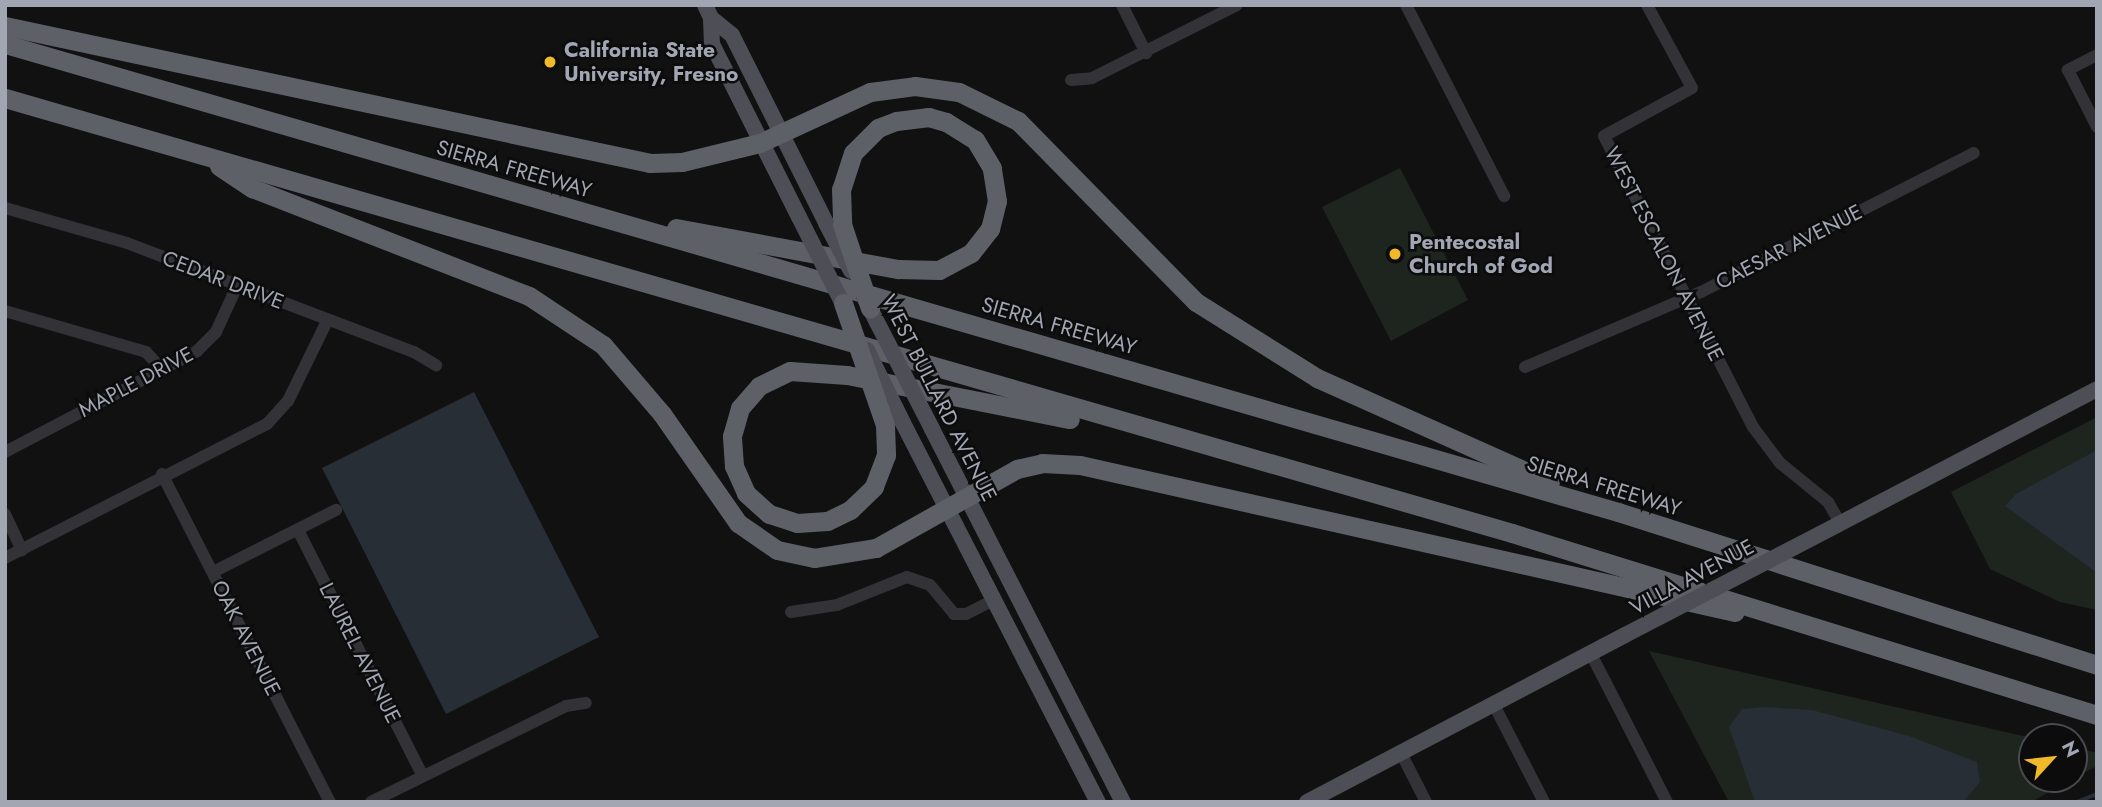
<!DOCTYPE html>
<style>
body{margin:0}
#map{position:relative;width:2102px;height:807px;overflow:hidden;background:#111112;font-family:Jost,sans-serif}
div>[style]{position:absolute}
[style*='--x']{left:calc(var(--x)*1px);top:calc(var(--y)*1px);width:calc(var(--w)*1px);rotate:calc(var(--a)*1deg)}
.green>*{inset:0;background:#1d251e}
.water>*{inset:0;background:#272e35}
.stream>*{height:3.5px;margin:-1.75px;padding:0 1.75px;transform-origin:1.75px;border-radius:1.75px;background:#272e35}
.minor>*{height:12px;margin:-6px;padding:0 6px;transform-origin:6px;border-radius:6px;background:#323237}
.major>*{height:16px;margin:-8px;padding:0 8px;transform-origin:8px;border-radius:8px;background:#4e4f56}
.highway>*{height:19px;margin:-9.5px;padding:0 9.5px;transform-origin:9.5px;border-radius:9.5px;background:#5e6068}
.major-bridge>*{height:16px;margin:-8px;padding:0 8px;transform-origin:8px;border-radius:8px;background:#4e4f56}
.highway-bridge>*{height:19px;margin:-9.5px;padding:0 9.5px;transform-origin:9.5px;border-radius:9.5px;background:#5e6068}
.dots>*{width:19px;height:19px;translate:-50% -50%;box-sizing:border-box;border:4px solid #0c0c0d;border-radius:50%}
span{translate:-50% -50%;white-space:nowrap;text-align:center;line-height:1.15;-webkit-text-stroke:5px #0c0c0d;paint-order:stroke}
.poi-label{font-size:21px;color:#a2a6b3;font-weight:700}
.left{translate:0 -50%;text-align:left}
.street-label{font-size:21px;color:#a2a6b3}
.frame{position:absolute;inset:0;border:7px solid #a2a6b3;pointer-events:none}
.north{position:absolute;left:2018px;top:723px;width:70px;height:70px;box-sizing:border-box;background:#0c0c0d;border:2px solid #484a4f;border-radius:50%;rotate:63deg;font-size:19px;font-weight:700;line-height:28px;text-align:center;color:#a2a6b3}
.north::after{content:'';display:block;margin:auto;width:24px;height:32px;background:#f0b92a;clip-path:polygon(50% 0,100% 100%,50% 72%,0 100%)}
</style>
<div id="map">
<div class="green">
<i style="clip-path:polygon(1400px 168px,1468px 300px,1391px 341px,1322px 207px)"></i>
<i style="clip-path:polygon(2097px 417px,2097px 610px,2060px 602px,1990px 569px,1951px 492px)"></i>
<i style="clip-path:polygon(1649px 651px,2032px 738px,2032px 779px,2073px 779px,2031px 802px,1729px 802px)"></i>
<i style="clip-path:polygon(2074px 747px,2097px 753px,2097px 766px,2074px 778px)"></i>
</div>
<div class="water">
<i style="clip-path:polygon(474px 392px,599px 637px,446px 714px,322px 468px)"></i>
<i style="clip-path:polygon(2097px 450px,2097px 573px,2005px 506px,2016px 494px)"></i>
<i style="clip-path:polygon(1764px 707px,1812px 710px,1909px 736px,1977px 762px,1980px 782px,1963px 802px,1755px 802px,1729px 727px,1742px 709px)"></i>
</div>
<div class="stream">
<i style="--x:2077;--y:802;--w:22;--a:-22"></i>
</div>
<div class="minor">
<i style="--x:1122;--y:5;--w:54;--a:63.4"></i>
<i style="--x:1406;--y:5;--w:215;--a:62.8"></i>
<i style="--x:1647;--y:5;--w:94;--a:61.5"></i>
<i style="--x:1692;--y:88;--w:100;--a:151.4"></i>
<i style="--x:1604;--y:136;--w:327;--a:62.9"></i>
<i style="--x:1753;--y:427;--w:45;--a:53.1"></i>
<i style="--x:1780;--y:463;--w:62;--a:39.1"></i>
<i style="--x:1828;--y:502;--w:24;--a:60"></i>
<i style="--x:2097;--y:55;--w:33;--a:153"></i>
<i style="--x:2068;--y:70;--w:64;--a:63"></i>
<i style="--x:1071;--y:80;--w:21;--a:-5"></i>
<i style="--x:1092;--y:78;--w:162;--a:-26.7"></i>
<i style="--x:5;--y:208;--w:127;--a:16"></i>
<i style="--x:127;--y:243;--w:307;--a:20.8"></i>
<i style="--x:414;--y:352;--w:26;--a:31"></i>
<i style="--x:5;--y:311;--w:147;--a:16.2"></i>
<i style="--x:146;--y:352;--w:23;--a:47"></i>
<i style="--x:1525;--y:367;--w:191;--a:-23.1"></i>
<i style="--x:1701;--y:292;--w:306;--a:-27"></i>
<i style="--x:5;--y:452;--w:217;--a:-27.7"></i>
<i style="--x:197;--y:351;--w:27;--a:-45"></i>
<i style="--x:216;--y:332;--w:53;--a:-65.4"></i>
<i style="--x:162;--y:474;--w:369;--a:62.9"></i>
<i style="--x:5;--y:514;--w:40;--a:65"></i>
<i style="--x:298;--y:530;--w:276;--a:63.1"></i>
<i style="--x:5;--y:558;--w:294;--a:-27.1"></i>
<i style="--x:267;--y:424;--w:31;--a:-48"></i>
<i style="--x:288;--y:401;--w:89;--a:-64"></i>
<i style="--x:213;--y:572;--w:138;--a:-26.8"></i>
<i style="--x:791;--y:612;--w:47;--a:-8.7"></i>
<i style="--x:837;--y:605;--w:75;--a:-21.8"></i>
<i style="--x:907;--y:577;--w:24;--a:19"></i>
<i style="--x:930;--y:585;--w:38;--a:50"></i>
<i style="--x:954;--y:614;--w:12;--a:0"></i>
<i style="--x:966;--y:614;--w:29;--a:-27"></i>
<i style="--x:1591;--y:654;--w:166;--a:62.8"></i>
<i style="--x:1494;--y:705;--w:109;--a:62.7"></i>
<i style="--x:1401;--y:753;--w:55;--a:63"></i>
<i style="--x:371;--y:802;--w:217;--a:-26.2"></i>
<i style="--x:566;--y:706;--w:20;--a:-9"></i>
</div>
<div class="major">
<i style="--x:705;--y:5;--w:14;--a:65"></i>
<i style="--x:711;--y:18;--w:26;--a:88"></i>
<i style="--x:712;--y:44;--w:194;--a:63.3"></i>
<i style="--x:711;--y:18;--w:27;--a:39"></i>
<i style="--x:732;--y:35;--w:210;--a:63.4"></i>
<i style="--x:903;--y:423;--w:426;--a:62.8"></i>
<i style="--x:932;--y:429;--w:419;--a:62.9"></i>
<i style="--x:1837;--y:525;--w:293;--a:-27.6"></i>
<i style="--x:1307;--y:802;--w:359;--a:-27.7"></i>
</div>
<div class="highway">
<i style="--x:5;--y:26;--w:659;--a:11.99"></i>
<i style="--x:650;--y:163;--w:32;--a:-2"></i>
<i style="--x:682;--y:162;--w:80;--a:-13.7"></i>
<i style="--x:760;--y:143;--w:121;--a:-24.9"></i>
<i style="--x:870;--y:92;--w:45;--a:-7.6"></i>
<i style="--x:915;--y:86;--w:44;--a:7.8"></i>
<i style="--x:959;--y:92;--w:66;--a:26.2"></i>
<i style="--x:1018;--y:121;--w:254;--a:45.5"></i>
<i style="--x:1196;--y:302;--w:143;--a:32.1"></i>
<i style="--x:1317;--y:378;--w:255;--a:24.1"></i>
<i style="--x:5;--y:44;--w:1680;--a:16.18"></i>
<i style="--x:1618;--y:512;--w:503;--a:17.71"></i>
<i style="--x:5;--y:98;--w:1569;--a:16.1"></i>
<i style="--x:1512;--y:533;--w:613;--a:17.28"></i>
<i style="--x:219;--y:166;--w:40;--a:34"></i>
<i style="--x:252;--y:188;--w:297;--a:21.3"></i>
<i style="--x:529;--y:296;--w:89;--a:33.5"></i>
<i style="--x:603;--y:345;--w:91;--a:49.5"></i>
<i style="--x:662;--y:414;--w:133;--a:55.1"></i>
<i style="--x:738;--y:523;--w:47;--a:34.7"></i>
<i style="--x:777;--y:550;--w:38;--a:12"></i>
<i style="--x:814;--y:558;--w:63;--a:-9.2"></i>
<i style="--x:876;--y:548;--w:162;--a:-29.3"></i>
<i style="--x:1017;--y:469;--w:26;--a:-13"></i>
<i style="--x:1042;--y:463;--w:38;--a:3"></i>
<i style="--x:1080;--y:465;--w:671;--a:12.65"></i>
<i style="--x:676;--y:228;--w:226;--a:10.5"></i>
<i style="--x:898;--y:269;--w:41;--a:1.4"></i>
<i style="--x:939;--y:270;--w:36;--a:-28"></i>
<i style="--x:971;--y:253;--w:31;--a:-52"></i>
<i style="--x:990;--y:229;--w:29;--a:-76"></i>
<i style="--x:997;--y:201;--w:33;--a:-99"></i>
<i style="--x:992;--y:168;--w:33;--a:-121"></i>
<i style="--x:975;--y:140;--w:34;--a:-148"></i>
<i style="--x:946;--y:122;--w:18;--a:-164"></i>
<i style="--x:929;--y:117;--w:33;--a:173"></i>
<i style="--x:896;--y:121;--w:19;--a:159"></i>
<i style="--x:878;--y:128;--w:35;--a:135"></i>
<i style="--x:853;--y:153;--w:38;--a:108"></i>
<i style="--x:841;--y:189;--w:35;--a:88"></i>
<i style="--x:885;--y:425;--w:30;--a:88"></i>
<i style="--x:886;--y:455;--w:34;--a:111"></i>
<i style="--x:874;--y:487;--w:33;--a:136"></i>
<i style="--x:850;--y:510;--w:25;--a:154"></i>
<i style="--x:827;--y:521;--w:30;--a:176"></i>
<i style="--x:797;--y:523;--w:29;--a:-162"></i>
<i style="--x:769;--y:514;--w:31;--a:-138"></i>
<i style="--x:746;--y:493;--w:30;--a:-114"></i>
<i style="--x:734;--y:466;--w:30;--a:-94"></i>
<i style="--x:732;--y:436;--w:29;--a:-74"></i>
<i style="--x:740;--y:408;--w:29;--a:-49"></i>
<i style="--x:759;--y:386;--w:34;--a:-26"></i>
<i style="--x:790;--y:371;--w:57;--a:4"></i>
<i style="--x:847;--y:375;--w:227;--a:11.2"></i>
</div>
<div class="major-bridge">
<i style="--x:799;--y:217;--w:106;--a:63.2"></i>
<i style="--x:826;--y:223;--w:54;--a:62.5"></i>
<i style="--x:864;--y:297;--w:148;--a:62.7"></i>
<i style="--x:867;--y:350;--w:81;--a:63.7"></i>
<i style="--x:1625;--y:635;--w:239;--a:-27.4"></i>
</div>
<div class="highway-bridge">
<i style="--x:842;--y:224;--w:89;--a:71.6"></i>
<i style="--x:843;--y:303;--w:129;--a:71"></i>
</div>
<div class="dots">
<i style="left:550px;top:62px;background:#f0b92a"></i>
<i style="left:1395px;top:254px;background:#f0b92a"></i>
</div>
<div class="poi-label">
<span class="left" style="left:564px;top:62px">California State<br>University, Fresno</span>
<span class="left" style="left:1409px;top:254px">Pentecostal<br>Church of God</span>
</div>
<div class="street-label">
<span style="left:514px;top:169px;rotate:16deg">SIERRA FREEWAY</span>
<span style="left:1789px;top:247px;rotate:-27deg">CAESAR AVENUE</span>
<span style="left:1664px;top:254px;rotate:63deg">WEST ESCALON AVENUE</span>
<span style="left:223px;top:280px;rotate:21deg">CEDAR DRIVE</span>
<span style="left:1059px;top:326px;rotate:16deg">SIERRA FREEWAY</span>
<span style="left:136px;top:382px;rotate:-28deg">MAPLE DRIVE</span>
<span style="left:939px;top:398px;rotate:63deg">WEST BULLARD AVENUE</span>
<span style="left:1604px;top:486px;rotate:17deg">SIERRA FREEWAY</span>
<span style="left:1692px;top:577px;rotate:-28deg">VILLA AVENUE</span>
<span style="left:246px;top:638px;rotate:63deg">OAK AVENUE</span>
<span style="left:360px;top:653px;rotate:63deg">LAUREL AVENUE</span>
</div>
<div class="frame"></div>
<div class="north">N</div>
</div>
